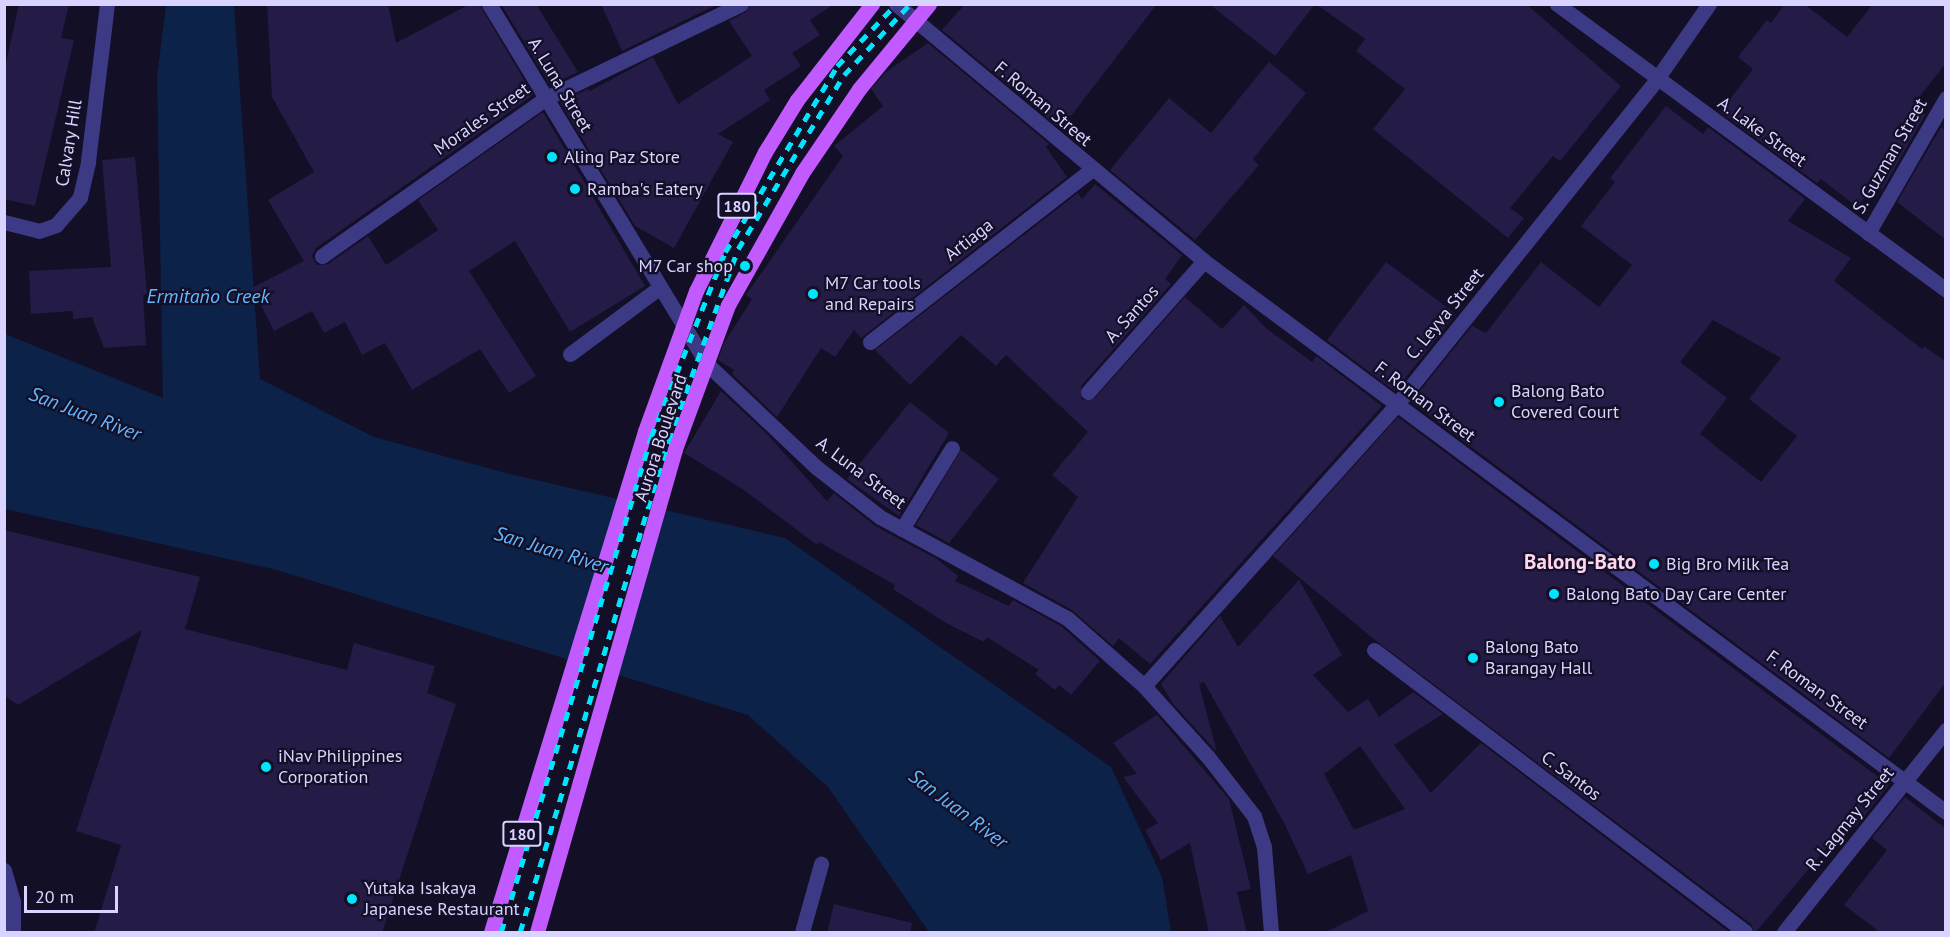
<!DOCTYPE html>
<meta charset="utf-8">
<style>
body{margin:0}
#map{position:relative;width:1950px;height:937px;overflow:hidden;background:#130f26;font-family:"PT Sans",sans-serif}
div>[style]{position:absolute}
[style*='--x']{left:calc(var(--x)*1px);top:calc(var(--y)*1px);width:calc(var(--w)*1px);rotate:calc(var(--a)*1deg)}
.water>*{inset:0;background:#0c2248}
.pier>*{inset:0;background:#130f26}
.building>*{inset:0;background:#241b47}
.service>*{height:15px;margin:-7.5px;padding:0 7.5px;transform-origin:7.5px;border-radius:7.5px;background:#3d3a85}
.pedestrian>*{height:15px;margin:-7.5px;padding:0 7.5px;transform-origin:7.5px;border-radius:7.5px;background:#3d3a85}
.minor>*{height:15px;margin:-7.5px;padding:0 7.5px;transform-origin:7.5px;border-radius:7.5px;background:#3d3a85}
.primary>*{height:15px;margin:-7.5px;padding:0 7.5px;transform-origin:7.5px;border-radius:7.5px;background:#c25bff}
.rail>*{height:4.5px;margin-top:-2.25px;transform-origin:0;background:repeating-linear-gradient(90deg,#00e5ff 0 9px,transparent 0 17px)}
.dots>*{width:16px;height:16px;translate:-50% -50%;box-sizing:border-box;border:3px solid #130f26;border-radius:50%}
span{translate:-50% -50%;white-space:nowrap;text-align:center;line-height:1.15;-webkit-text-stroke:4.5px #130f26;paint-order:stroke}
.shield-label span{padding:2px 4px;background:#130f26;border:2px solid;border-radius:4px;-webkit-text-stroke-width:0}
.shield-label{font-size:16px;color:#d9d4ff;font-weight:700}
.street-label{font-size:18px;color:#d9d4ff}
.poi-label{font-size:18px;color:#d9d4ff}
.left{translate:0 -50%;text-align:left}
.right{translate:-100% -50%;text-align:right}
.water-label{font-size:20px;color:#62b6ff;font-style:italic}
.quarter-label{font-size:21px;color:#ffd6f0;font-weight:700}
.frame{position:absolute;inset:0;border:6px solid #d9d4ff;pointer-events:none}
.scale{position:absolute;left:24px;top:886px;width:94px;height:27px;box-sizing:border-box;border:3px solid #d9d4ff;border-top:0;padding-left:8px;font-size:18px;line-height:21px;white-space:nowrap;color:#d9d4ff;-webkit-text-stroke:4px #130f26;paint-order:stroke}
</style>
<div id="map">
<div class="water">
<i style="clip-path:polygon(166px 5px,234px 5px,260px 379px,374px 437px,506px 473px,785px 538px,1111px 767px,1162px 877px,1171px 932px,929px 932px,828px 787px,748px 715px,277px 570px,5px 509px,5px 334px,163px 398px,157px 77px)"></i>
</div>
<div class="pier">
<i style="clip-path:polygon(627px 498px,654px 504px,603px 674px,577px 666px)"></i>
</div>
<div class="building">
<i style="clip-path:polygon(19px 4px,69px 4px,61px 38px,74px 40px,35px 206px,4px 199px,4px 72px)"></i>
<i style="clip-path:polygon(267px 4px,388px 4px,396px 43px,470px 4px,479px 4px,533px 95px,316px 248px,312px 256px,317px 265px,328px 264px,368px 236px,386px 265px,438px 230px,418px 200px,543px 112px,645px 286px,570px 332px,515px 241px,469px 271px,536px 376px,509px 393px,480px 349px,412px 390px,385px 343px,362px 355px,345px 322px,324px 333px,312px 311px,274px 331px,252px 288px,304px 261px,268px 200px,314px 172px,272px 97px)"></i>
<i style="clip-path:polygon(501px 4px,536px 4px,578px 72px,550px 85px)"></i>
<i style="clip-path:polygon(601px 4px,718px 4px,622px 51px)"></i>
<i style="clip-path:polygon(751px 4px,834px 4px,810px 20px,820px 35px,792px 53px,801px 66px,764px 90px,770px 100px,718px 134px,733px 142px,674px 248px,635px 226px,560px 102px,588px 89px,590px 91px,653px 57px,678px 104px,752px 56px,729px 21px,746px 12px)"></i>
<i style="clip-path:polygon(965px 4px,1157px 4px,1061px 129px,942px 30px)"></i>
<i style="clip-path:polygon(1209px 4px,1315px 4px,1275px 56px)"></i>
<i style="clip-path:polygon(1316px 4px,1526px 4px,1621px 86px,1560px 161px,1553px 156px,1510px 208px,1524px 218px,1508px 238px,1373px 129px,1405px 89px,1356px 51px,1365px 39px)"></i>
<i style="clip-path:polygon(1785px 4px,1804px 4px,1847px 37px,1873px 4px,1946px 4px,1946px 63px,1913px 105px,1925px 115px,1882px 190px,1875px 185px,1857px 207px,1821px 179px,1817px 183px,1720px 112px,1753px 69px,1738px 57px,1767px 20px,1771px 23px)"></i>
<i style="clip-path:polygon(928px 43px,1049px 144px,1046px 147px,1067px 177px,861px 338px,854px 330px,835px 357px,821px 348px,777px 417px,732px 374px,734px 370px,718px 360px,724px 343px,752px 299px,746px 295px,843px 156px,834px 146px,883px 106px,871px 89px,886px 72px)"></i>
<i style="clip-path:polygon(1269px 62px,1306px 93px,1253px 159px,1259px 165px,1195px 240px,1110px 170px,1169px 98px,1211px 133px)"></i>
<i style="clip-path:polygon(evenodd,1666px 106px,1703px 134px,1708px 127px,1805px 199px,1788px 221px,1851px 258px,1834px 281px,1922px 349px,1924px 346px,1946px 362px,1946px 682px,1889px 758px,1411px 402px,1472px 326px,1486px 333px,1541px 262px,1599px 307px,1632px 265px,1581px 226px,1615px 182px,1610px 178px,1666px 106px,1713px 320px,1781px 358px,1749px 399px,1797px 436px,1761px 482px,1700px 434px,1727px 398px,1680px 362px,1713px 320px)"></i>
<i style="clip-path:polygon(1941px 127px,1946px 131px,1946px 240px,1897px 202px)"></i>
<i style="clip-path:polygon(135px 157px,147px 294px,143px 295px,146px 345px,104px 348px,92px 317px,73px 319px,73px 311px,31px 314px,29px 271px,111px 267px,102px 160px)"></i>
<i style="clip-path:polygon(1095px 184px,1182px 255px,1165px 279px,1171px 284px,1081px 386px,1082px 400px,1095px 398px,1185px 297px,1222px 329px,1244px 305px,1266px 328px,1312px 362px,1316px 356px,1382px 406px,1150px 664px,1119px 638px,1113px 646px,1072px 610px,1023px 583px,1078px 497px,1052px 475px,1088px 432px,1006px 355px,996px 366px,961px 335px,910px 385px,875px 350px,1078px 193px,1082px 199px)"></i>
<i style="clip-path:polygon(1386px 262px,1456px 314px,1395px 391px,1327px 340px)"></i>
<i style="clip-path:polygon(721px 391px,767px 434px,827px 501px,834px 493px,875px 526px,937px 559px,958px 576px,955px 581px,1009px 606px,1013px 600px,1061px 626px,1100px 661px,1071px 695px,1059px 685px,1055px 690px,1035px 674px,1039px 670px,987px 637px,984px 642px,946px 623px,893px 589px,895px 585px,819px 542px,817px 545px,741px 488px,684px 453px)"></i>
<i style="clip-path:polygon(910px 402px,949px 433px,899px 516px,847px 479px)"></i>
<i style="clip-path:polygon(1398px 417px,1889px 785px,1856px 826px,1849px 821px,1755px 933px,1751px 924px,1375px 640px,1273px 556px)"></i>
<i style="clip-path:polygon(961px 450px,999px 479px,949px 543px,916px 525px)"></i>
<i style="clip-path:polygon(4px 530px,200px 577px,185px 629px,347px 670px,354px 643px,435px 666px,427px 693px,456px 704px,382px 933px,94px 933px,121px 845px,76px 831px,142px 630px,18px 705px,4px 695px)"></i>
<i style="clip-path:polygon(evenodd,1299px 580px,1342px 655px,1313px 675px,1348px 712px,1368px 699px,1379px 717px,1413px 692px,1443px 714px,1394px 745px,1431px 793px,1481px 743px,1730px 933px,1324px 933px,1368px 911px,1351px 855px,1308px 874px,1284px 823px,1204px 682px,1199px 684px,1217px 752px,1174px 705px,1161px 684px,1220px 616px,1238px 647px,1299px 580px,1360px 746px,1405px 809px,1354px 830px,1324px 774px,1360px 746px)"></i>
<i style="clip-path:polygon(1157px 715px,1229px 799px,1251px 889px,1237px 892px,1247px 933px,1209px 933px,1190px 843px,1161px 860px,1145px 830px,1158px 823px,1123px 777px,1137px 774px,1113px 743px)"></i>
<i style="clip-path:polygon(1905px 797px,1946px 829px,1946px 933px,1881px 933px,1844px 905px,1887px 850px,1872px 838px)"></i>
<i style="clip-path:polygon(834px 904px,912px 923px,910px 933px,827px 933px)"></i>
</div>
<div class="service">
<i style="--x:570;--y:354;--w:111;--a:-36.6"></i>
<i style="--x:1088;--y:392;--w:175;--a:-48.5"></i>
<i style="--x:902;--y:529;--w:95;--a:-58.3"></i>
<i style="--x:802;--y:932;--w:71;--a:-74.4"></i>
</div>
<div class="pedestrian">
<i style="--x:1374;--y:650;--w:466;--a:37.2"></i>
</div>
<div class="minor">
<i style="--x:489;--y:4;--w:419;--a:58.8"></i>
<i style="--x:706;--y:363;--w:151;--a:43.4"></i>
<i style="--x:816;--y:467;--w:81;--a:38"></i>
<i style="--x:880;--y:517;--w:213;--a:28.4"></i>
<i style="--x:1067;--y:618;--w:103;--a:41.4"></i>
<i style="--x:1144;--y:686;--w:96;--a:48"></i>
<i style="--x:1208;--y:757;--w:75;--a:52.1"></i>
<i style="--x:1254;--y:816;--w:33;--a:72"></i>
<i style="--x:1264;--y:847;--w:85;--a:85.3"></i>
<i style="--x:896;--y:4;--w:401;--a:39.8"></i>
<i style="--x:1204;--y:261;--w:924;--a:36.6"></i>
<i style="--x:1557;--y:4;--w:483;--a:36.3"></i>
<i style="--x:4;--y:222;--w:36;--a:14"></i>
<i style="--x:39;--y:231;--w:18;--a:-19"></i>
<i style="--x:56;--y:225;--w:37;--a:-49"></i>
<i style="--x:80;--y:197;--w:37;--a:-77"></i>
<i style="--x:88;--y:161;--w:158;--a:-83.1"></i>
<i style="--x:1868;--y:233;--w:156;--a:-60"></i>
<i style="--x:322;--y:256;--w:274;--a:-35.2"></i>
<i style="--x:546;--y:98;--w:216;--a:-25.7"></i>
<i style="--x:870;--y:342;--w:280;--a:-37.9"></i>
<i style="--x:1144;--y:686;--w:377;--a:-48.1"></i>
<i style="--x:1396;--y:405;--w:416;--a:-51.3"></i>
<i style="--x:1656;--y:80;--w:93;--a:-55.1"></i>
<i style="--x:4;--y:870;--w:33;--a:74"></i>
<i style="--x:13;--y:902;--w:30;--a:90"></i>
<i style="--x:1784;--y:932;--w:259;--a:-51.3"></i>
</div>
<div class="primary">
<i style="--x:491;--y:932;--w:524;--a:-72.91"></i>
<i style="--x:645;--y:431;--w:149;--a:-70"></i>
<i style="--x:696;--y:291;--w:155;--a:-63.6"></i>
<i style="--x:765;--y:152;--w:61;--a:-58.4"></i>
<i style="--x:797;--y:100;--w:122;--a:-52"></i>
<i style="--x:537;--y:932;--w:502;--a:-74.05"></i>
<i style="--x:675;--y:449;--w:153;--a:-69.8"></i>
<i style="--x:728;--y:305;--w:151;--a:-60.7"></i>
<i style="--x:802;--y:173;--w:102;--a:-55.8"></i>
<i style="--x:859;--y:89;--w:110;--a:-50.5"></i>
</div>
<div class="rail">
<i style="--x:501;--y:932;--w:517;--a:-73.14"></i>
<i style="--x:651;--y:437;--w:199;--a:-68.2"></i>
<i style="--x:725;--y:252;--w:217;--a:-58.9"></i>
<i style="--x:837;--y:66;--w:86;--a:-46.4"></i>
<i style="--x:520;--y:932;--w:513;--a:-73.23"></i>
<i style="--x:668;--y:441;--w:204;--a:-70"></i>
<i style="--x:738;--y:249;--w:204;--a:-58.7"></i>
<i style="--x:844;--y:75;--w:97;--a:-47.1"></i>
</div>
<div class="dots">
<i style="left:552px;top:157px;background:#00e5ff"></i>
<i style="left:575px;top:189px;background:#00e5ff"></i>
<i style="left:745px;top:266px;background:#00e5ff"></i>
<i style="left:813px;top:294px;background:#00e5ff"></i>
<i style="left:1499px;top:402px;background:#00e5ff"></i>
<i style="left:1654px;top:564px;background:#00e5ff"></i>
<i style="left:1554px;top:594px;background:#00e5ff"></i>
<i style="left:1473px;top:658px;background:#00e5ff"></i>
<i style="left:266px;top:767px;background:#00e5ff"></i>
<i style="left:352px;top:899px;background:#00e5ff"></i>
</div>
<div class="shield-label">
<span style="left:737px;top:206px">180</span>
<span style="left:522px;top:834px">180</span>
</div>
<div class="street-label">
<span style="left:560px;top:85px;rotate:59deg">A. Luna Street</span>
<span style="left:1043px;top:104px;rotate:40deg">F. Roman Street</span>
<span style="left:482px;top:119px;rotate:-35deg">Morales Street</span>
<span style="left:1762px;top:132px;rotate:36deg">A. Lake Street</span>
<span style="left:69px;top:143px;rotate:-81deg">Calvary Hill</span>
<span style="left:1890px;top:156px;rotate:-60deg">S. Guzman Street</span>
<span style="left:969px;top:240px;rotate:-38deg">Artiaga</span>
<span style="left:1132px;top:314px;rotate:-48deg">A. Santos</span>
<span style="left:1445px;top:314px;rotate:-51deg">C. Leyva Street</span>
<span style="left:1425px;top:402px;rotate:37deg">F. Roman Street</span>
<span style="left:661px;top:438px;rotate:-72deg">Aurora Boulevard</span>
<span style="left:861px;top:473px;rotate:37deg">A. Luna Street</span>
<span style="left:1817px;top:690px;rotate:36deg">F. Roman Street</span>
<span style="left:1571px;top:776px;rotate:37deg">C. Santos</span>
<span style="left:1850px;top:819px;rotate:-51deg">R. Lagmay Street</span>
</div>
<div class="poi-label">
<span class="left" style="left:564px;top:157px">Aling Paz Store</span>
<span class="left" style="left:587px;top:189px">Ramba's Eatery</span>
<span class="right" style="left:733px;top:266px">M7 Car shop</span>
<span class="left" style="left:825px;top:294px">M7 Car tools<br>and Repairs</span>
<span class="left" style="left:1511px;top:402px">Balong Bato<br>Covered Court</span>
<span class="left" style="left:1666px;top:564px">Big Bro Milk Tea</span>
<span class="left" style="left:1566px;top:594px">Balong Bato Day Care Center</span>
<span class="left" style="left:1485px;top:658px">Balong Bato<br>Barangay Hall</span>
<span class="left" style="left:278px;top:767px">iNav Philippines<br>Corporation</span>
<span class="left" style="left:364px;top:899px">Yutaka Isakaya<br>Japanese Restaurant</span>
</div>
<div class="water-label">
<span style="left:208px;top:296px">Ermitaño Creek</span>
<span style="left:85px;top:414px;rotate:21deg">San Juan River</span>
<span style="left:551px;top:550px;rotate:17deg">San Juan River</span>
<span style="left:958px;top:809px;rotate:37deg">San Juan River</span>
</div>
<div class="quarter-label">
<span style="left:1580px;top:562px">Balong-Bato</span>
</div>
<div class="frame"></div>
<div class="scale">20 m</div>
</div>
